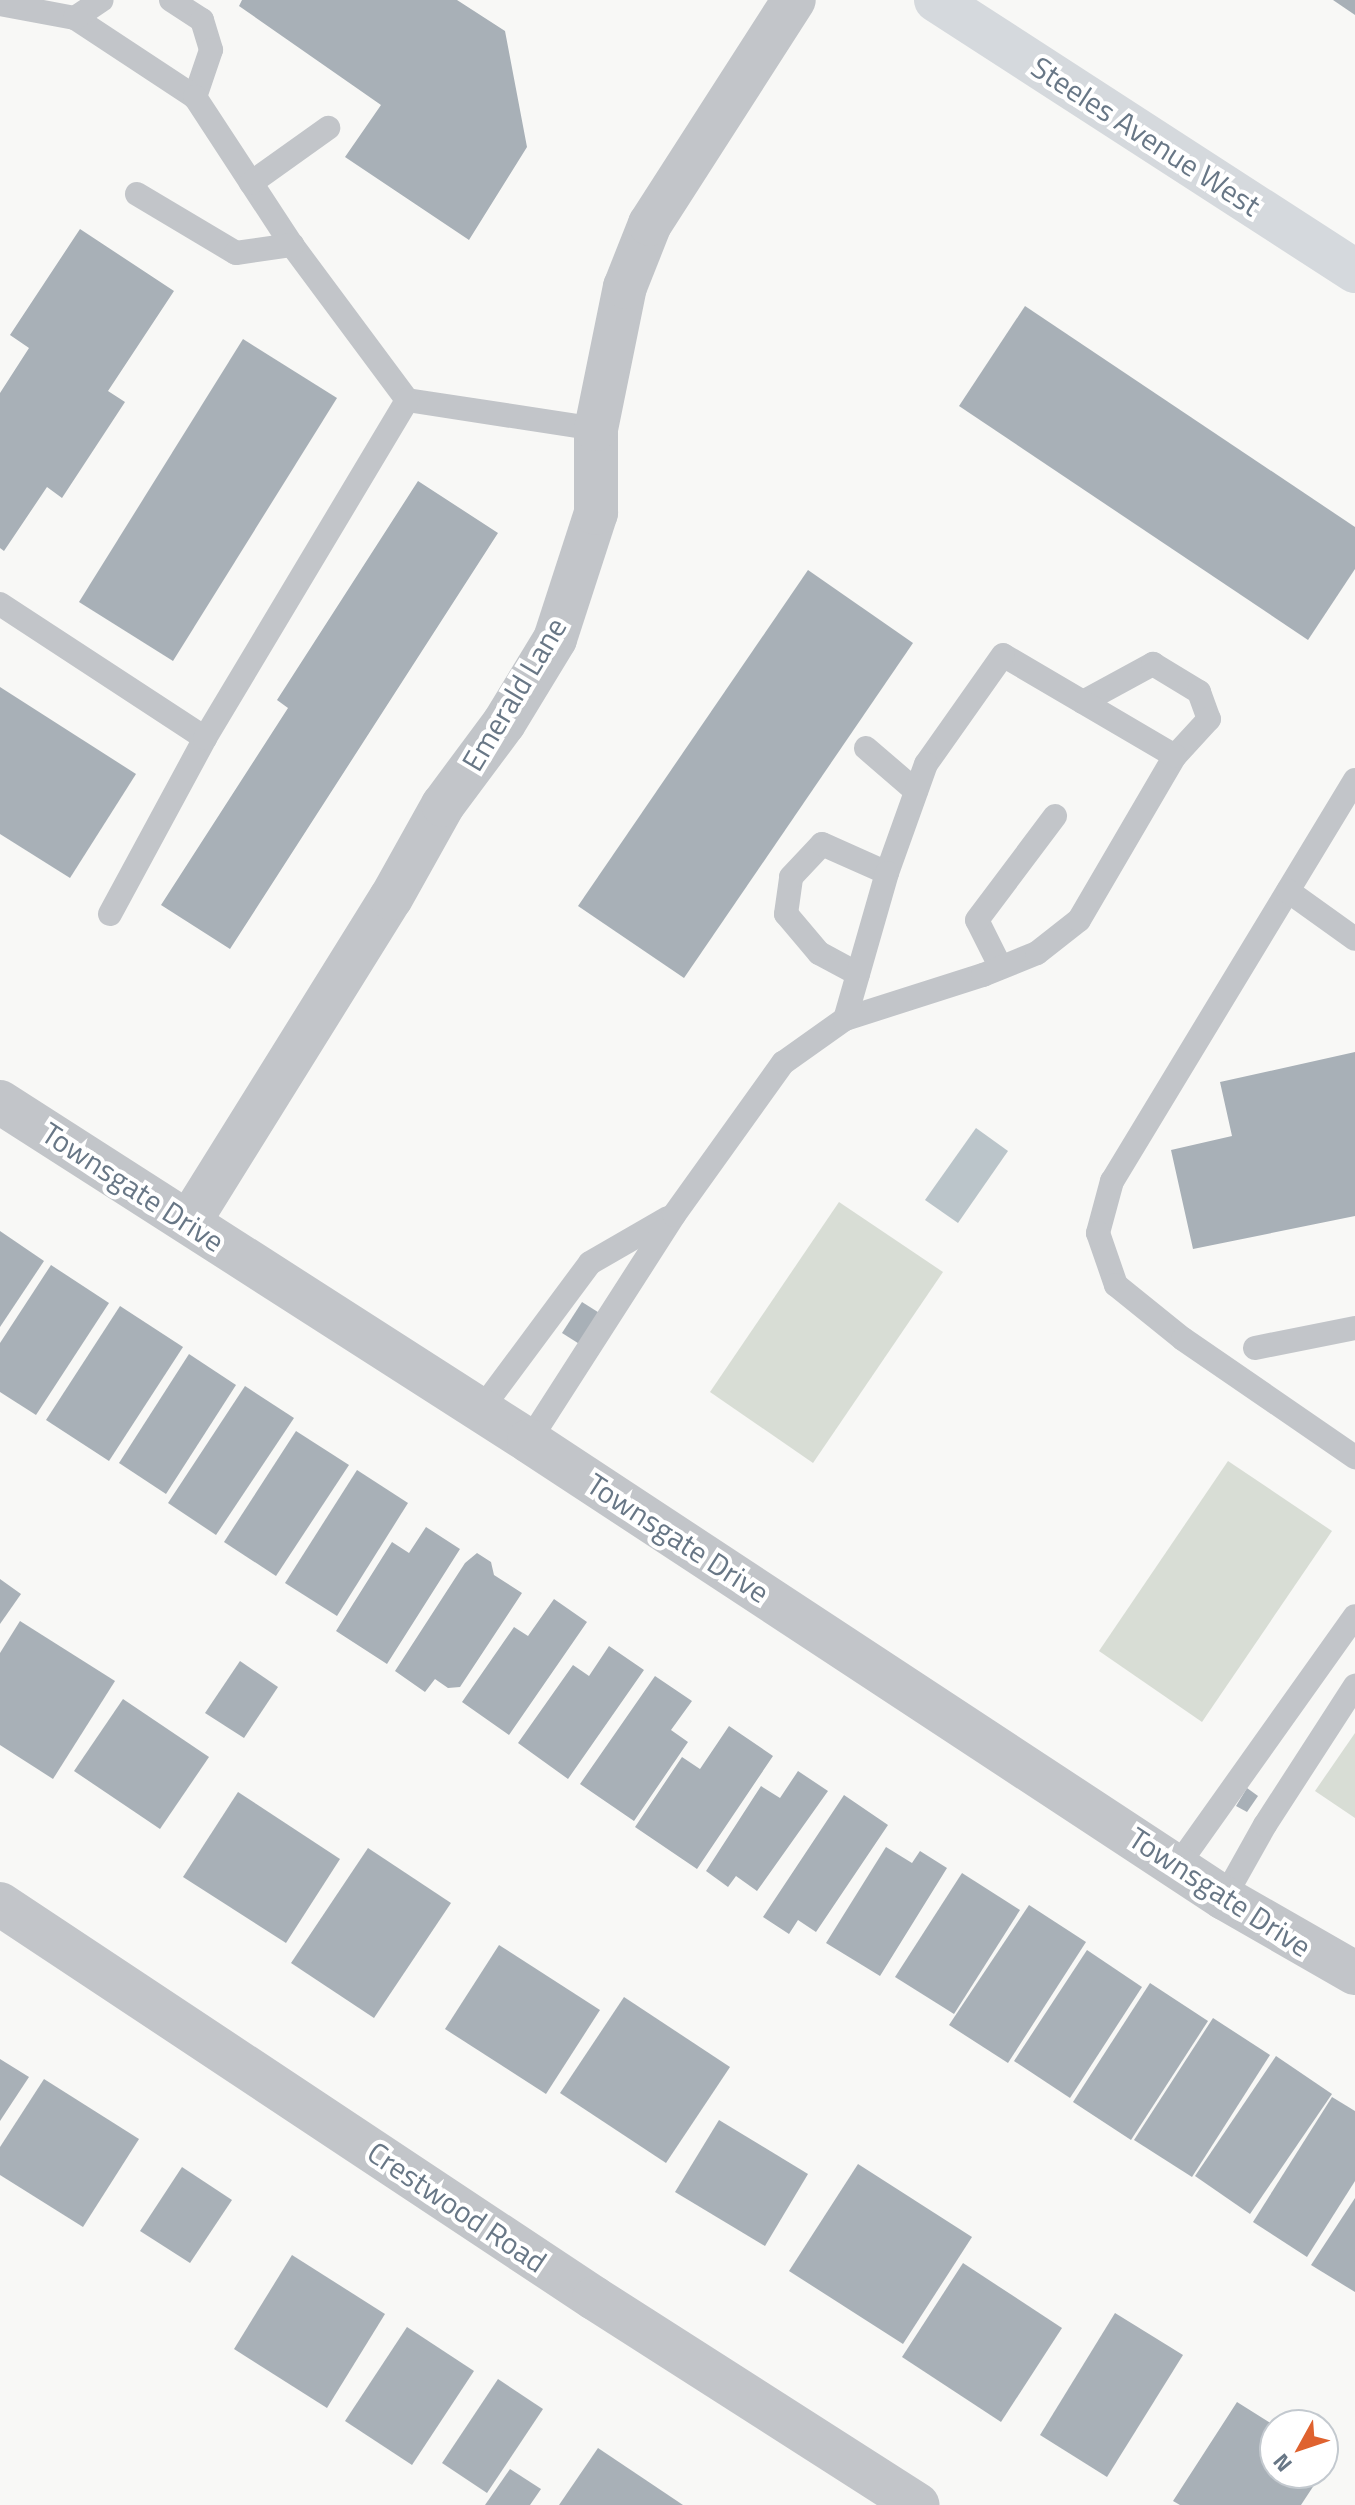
<!DOCTYPE html>
<style>
body{margin:0}
#map{position:relative;width:1355px;height:2505px;overflow:hidden;background:#f8f8f6;font-family:"Titillium Web",sans-serif}
div>[style]{position:absolute}
[style*='--x']{left:calc(var(--x)*1px);top:calc(var(--y)*1px);width:calc(var(--w)*1px);rotate:calc(var(--a)*1deg)}
.green>*{inset:0;background:#d8ddd5}
.water>*{inset:0;background:#bbc5ca}
.building>*{inset:0;background:#a8b0b7}
.service>*{height:24px;margin:-12px;padding:0 12px;transform-origin:12px;border-radius:12px;background:#c2c5c9}
.minor>*{height:44px;margin:-22px;padding:0 22px;transform-origin:22px;border-radius:22px;background:#c2c5c9}
.secondary>*{height:44px;margin:-22px;padding:0 22px;transform-origin:22px;border-radius:22px;background:#d5d9dd}
span{translate:-50% -50%;white-space:nowrap;text-align:center;line-height:1.15;-webkit-text-stroke:8px #fff;paint-order:stroke}
.street-label{font-size:30px;color:#687786}
.north{position:absolute;left:1259px;top:2409px;width:80px;height:80px;box-sizing:border-box;background:#fff;border:2px solid #c3c9cf;border-radius:50%;rotate:230deg;font-size:22px;font-weight:700;line-height:32px;text-align:center;color:#687786}
.north::after{content:'';display:block;margin:auto;width:28px;height:36px;background:#df622f;clip-path:polygon(50% 0,100% 100%,50% 72%,0 100%)}
</style>
<div id="map">
<div class="green">
<i style="clip-path:polygon(839px 1202px,943px 1272px,813px 1463px,710px 1392px)"></i>
<i style="clip-path:polygon(1228px 1461px,1332px 1531px,1202px 1722px,1099px 1651px)"></i>
<i style="clip-path:polygon(1355px 1733px,1355px 1818px,1315px 1791px)"></i>
</div>
<div class="water">
<i style="clip-path:polygon(976px 1128px,1008px 1151px,958px 1223px,925px 1200px)"></i>
</div>
<div class="building">
<i style="clip-path:polygon(242px 0,457px 0,505px 31px,527px 147px,469px 240px,345px 157px,381px 105px,239px 6px)"></i>
<i style="clip-path:polygon(1333px 0,1355px 0,1355px 15px)"></i>
<i style="clip-path:polygon(80px 229px,174px 291px,108px 391px,125px 402px,62px 498px,47px 487px,4px 551px,0 548px,0 393px,29px 348px,10px 335px)"></i>
<i style="clip-path:polygon(1025px 306px,1355px 527px,1355px 569px,1308px 640px,959px 406px)"></i>
<i style="clip-path:polygon(243px 339px,337px 398px,173px 661px,79px 602px)"></i>
<i style="clip-path:polygon(418px 481px,498px 533px,230px 949px,161px 905px,288px 708px,277px 700px)"></i>
<i style="clip-path:polygon(808px 570px,913px 643px,684px 978px,578px 906px)"></i>
<i style="clip-path:polygon(0 687px,136px 774px,70px 878px,0 834px)"></i>
<i style="clip-path:polygon(1355px 1052px,1355px 1216px,1193px 1249px,1171px 1150px,1232px 1136px,1220px 1082px)"></i>
<i style="clip-path:polygon(0 1231px,44px 1261px,0 1327px)"></i>
<i style="clip-path:polygon(51px 1265px,109px 1303px,36px 1415px,0 1392px,0 1343px)"></i>
<i style="clip-path:polygon(582px 1302px,601px 1314px,581px 1345px,562px 1333px)"></i>
<i style="clip-path:polygon(120px 1306px,183px 1347px,109px 1461px,46px 1420px)"></i>
<i style="clip-path:polygon(189px 1354px,236px 1385px,166px 1494px,119px 1463px)"></i>
<i style="clip-path:polygon(245px 1386px,294px 1418px,216px 1535px,168px 1503px)"></i>
<i style="clip-path:polygon(296px 1431px,349px 1465px,276px 1576px,224px 1542px)"></i>
<i style="clip-path:polygon(357px 1470px,408px 1503px,337px 1616px,285px 1583px)"></i>
<i style="clip-path:polygon(426px 1527px,460px 1549px,387px 1664px,336px 1631px,392px 1542px,409px 1553px)"></i>
<i style="clip-path:polygon(477px 1553px,491px 1562px,494px 1575px,522px 1593px,460px 1687px,448px 1688px,435px 1679px,425px 1692px,395px 1671px,465px 1563px)"></i>
<i style="clip-path:polygon(0 1579px,21px 1594px,0 1624px)"></i>
<i style="clip-path:polygon(554px 1599px,587px 1622px,509px 1735px,462px 1702px,514px 1627px,528px 1636px)"></i>
<i style="clip-path:polygon(20px 1621px,115px 1681px,53px 1779px,0 1745px,0 1653px)"></i>
<i style="clip-path:polygon(609px 1646px,644px 1670px,568px 1779px,518px 1743px,573px 1665px,589px 1676px)"></i>
<i style="clip-path:polygon(240px 1661px,278px 1687px,244px 1738px,205px 1713px)"></i>
<i style="clip-path:polygon(655px 1676px,692px 1701px,671px 1730px,688px 1742px,634px 1821px,580px 1784px)"></i>
<i style="clip-path:polygon(123px 1699px,209px 1757px,160px 1829px,74px 1771px)"></i>
<i style="clip-path:polygon(729px 1726px,773px 1756px,697px 1869px,635px 1827px,682px 1757px,700px 1769px)"></i>
<i style="clip-path:polygon(798px 1771px,828px 1791px,757px 1891px,736px 1876px,728px 1887px,706px 1871px,761px 1786px,780px 1798px)"></i>
<i style="clip-path:polygon(1247px 1788px,1258px 1796px,1247px 1812px,1236px 1806px)"></i>
<i style="clip-path:polygon(238px 1792px,340px 1859px,286px 1943px,183px 1877px)"></i>
<i style="clip-path:polygon(844px 1795px,888px 1825px,816px 1932px,798px 1920px,789px 1934px,763px 1917px)"></i>
<i style="clip-path:polygon(886px 1847px,912px 1863px,920px 1851px,947px 1868px,880px 1976px,826px 1943px)"></i>
<i style="clip-path:polygon(368px 1848px,451px 1903px,374px 2018px,291px 1963px)"></i>
<i style="clip-path:polygon(962px 1873px,1020px 1910px,954px 2014px,895px 1977px)"></i>
<i style="clip-path:polygon(1029px 1905px,1086px 1942px,1008px 2063px,949px 2025px)"></i>
<i style="clip-path:polygon(499px 1945px,600px 2010px,546px 2094px,445px 2029px)"></i>
<i style="clip-path:polygon(1087px 1950px,1142px 1987px,1070px 2098px,1014px 2061px)"></i>
<i style="clip-path:polygon(1150px 1983px,1208px 2021px,1131px 2140px,1073px 2102px)"></i>
<i style="clip-path:polygon(624px 1997px,730px 2067px,666px 2163px,560px 2093px)"></i>
<i style="clip-path:polygon(1213px 2018px,1270px 2055px,1192px 2177px,1134px 2140px)"></i>
<i style="clip-path:polygon(1276px 2056px,1332px 2094px,1250px 2214px,1195px 2176px)"></i>
<i style="clip-path:polygon(0 2059px,29px 2077px,0 2121px)"></i>
<i style="clip-path:polygon(44px 2079px,139px 2139px,83px 2227px,0 2175px,0 2147px)"></i>
<i style="clip-path:polygon(1332px 2097px,1355px 2111px,1355px 2181px,1307px 2257px,1253px 2222px)"></i>
<i style="clip-path:polygon(719px 2120px,808px 2174px,765px 2246px,675px 2192px)"></i>
<i style="clip-path:polygon(858px 2164px,972px 2237px,903px 2344px,789px 2271px)"></i>
<i style="clip-path:polygon(182px 2167px,232px 2200px,190px 2263px,140px 2231px)"></i>
<i style="clip-path:polygon(1355px 2198px,1355px 2292px,1311px 2265px)"></i>
<i style="clip-path:polygon(292px 2255px,385px 2314px,327px 2408px,234px 2349px)"></i>
<i style="clip-path:polygon(963px 2263px,1062px 2328px,1001px 2422px,902px 2357px)"></i>
<i style="clip-path:polygon(1115px 2313px,1183px 2355px,1107px 2477px,1040px 2435px)"></i>
<i style="clip-path:polygon(407px 2327px,474px 2371px,412px 2465px,345px 2421px)"></i>
<i style="clip-path:polygon(498px 2379px,543px 2409px,487px 2493px,442px 2463px)"></i>
<i style="clip-path:polygon(1237px 2402px,1275px 2426px,1275px 2473px,1322px 2473px,1301px 2505px,1180px 2505px,1173px 2501px)"></i>
<i style="clip-path:polygon(598px 2448px,683px 2505px,559px 2505px)"></i>
<i style="clip-path:polygon(510px 2469px,541px 2489px,530px 2505px,485px 2505px)"></i>
</div>
<div class="service">
<i style="--x:171;--y:0;--w:37;--a:33"></i>
<i style="--x:202;--y:20;--w:31;--a:73"></i>
<i style="--x:211;--y:50;--w:50;--a:108.8"></i>
<i style="--x:0;--y:4;--w:76;--a:10.6"></i>
<i style="--x:75;--y:18;--w:144;--a:33.4"></i>
<i style="--x:195;--y:97;--w:177;--a:56.8"></i>
<i style="--x:292;--y:245;--w:193;--a:53.4"></i>
<i style="--x:407;--y:400;--w:191;--a:8.7"></i>
<i style="--x:75;--y:18;--w:32;--a:-34"></i>
<i style="--x:251;--y:183;--w:95;--a:-35.5"></i>
<i style="--x:137;--y:194;--w:115;--a:30.8"></i>
<i style="--x:236;--y:253;--w:57;--a:-8.1"></i>
<i style="--x:0;--y:604;--w:245;--a:33.2"></i>
<i style="--x:1083;--y:702;--w:80;--a:-28.5"></i>
<i style="--x:1153;--y:664;--w:54;--a:31.3"></i>
<i style="--x:1199;--y:692;--w:29;--a:70"></i>
<i style="--x:1209;--y:719;--w:50;--a:132.6"></i>
<i style="--x:866;--y:748;--w:66;--a:40.7"></i>
<i style="--x:1355;--y:780;--w:469;--a:121.2"></i>
<i style="--x:1112;--y:1181;--w:54;--a:105.1"></i>
<i style="--x:1098;--y:1233;--w:55;--a:70.9"></i>
<i style="--x:1116;--y:1285;--w:86;--a:38.9"></i>
<i style="--x:1183;--y:1339;--w:209;--a:34.5"></i>
<i style="--x:1288;--y:891;--w:82;--a:35.6"></i>
<i style="--x:110;--y:914;--w:200;--a:-61.6"></i>
<i style="--x:205;--y:738;--w:394;--a:-59.1"></i>
<i style="--x:1000;--y:966;--w:51;--a:-116.6"></i>
<i style="--x:977;--y:920;--w:130;--a:-53.1"></i>
<i style="--x:858;--y:974;--w:44;--a:-151.7"></i>
<i style="--x:819;--y:953;--w:51;--a:-130.2"></i>
<i style="--x:786;--y:914;--w:37;--a:-82"></i>
<i style="--x:791;--y:877;--w:45;--a:-46.8"></i>
<i style="--x:822;--y:844;--w:71;--a:24"></i>
<i style="--x:1255;--y:1348;--w:102;--a:-11.3"></i>
<i style="--x:480;--y:1411;--w:184;--a:-53.4"></i>
<i style="--x:590;--y:1263;--w:90;--a:-30"></i>
<i style="--x:529;--y:1441;--w:269;--a:-57.3"></i>
<i style="--x:674;--y:1215;--w:187;--a:-54.4"></i>
<i style="--x:783;--y:1063;--w:76;--a:-35.4"></i>
<i style="--x:845;--y:1019;--w:145;--a:-17.7"></i>
<i style="--x:983;--y:975;--w:58;--a:-22.2"></i>
<i style="--x:1037;--y:953;--w:53;--a:-38.2"></i>
<i style="--x:1079;--y:920;--w:190;--a:-59.7"></i>
<i style="--x:1175;--y:756;--w:199;--a:-149.6"></i>
<i style="--x:1003;--y:655;--w:133;--a:125.2"></i>
<i style="--x:926;--y:764;--w:116;--a:109.7"></i>
<i style="--x:887;--y:873;--w:152;--a:106"></i>
<i style="--x:1178;--y:1865;--w:305;--a:-54.6"></i>
<i style="--x:1224;--y:1898;--w:84;--a:-60.7"></i>
<i style="--x:1265;--y:1825;--w:166;--a:-57.1"></i>
</div>
<div class="minor">
<i style="--x:0;--y:1102;--w:628;--a:32.65"></i>
<i style="--x:529;--y:1441;--w:832;--a:33.33"></i>
<i style="--x:1224;--y:1898;--w:151;--a:29.8"></i>
<i style="--x:189;--y:1222;--w:382;--a:-58.1"></i>
<i style="--x:391;--y:898;--w:107;--a:-60.8"></i>
<i style="--x:443;--y:805;--w:102;--a:-53.4"></i>
<i style="--x:504;--y:723;--w:98;--a:-58.7"></i>
<i style="--x:555;--y:639;--w:133;--a:-72"></i>
<i style="--x:596;--y:513;--w:84;--a:-90"></i>
<i style="--x:596;--y:429;--w:145;--a:-78.5"></i>
<i style="--x:625;--y:287;--w:68;--a:-68.4"></i>
<i style="--x:650;--y:224;--w:266;--a:-57.3"></i>
<i style="--x:0;--y:1904;--w:713;--a:33.56"></i>
<i style="--x:594;--y:2298;--w:384;--a:32.6"></i>
</div>
<div class="secondary">
<i style="--x:936;--y:0;--w:499;--a:32.9"></i>
</div>
<div class="street-label">
<span style="left:1146px;top:136px;rotate:33deg">Steeles Avenue West</span>
<span style="left:514px;top:694px;rotate:-59deg">Emerald Lane</span>
<span style="left:133px;top:1187px;rotate:33deg">Townsgate Drive</span>
<span style="left:678px;top:1538px;rotate:33deg">Townsgate Drive</span>
<span style="left:1220px;top:1892px;rotate:33deg">Townsgate Drive</span>
<span style="left:457px;top:2207px;rotate:34deg">Crestwood Road</span>
</div>
<div class="north">N</div>
</div>
